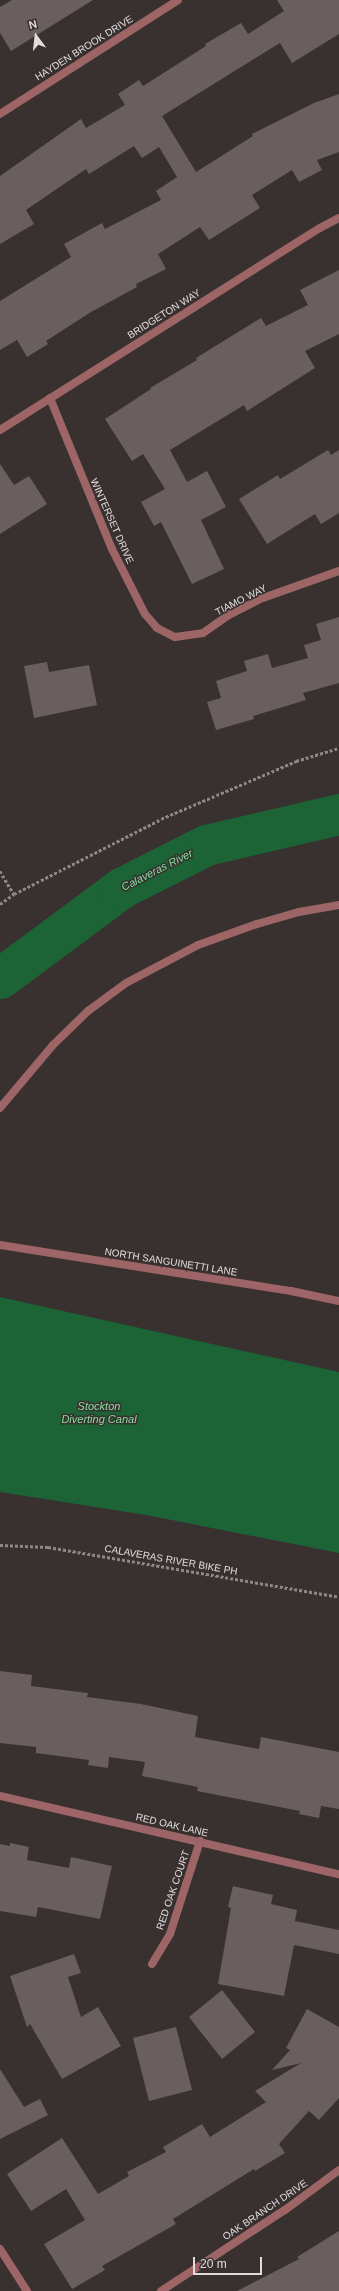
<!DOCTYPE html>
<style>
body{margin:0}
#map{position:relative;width:339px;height:2291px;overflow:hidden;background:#393030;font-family:Arial,sans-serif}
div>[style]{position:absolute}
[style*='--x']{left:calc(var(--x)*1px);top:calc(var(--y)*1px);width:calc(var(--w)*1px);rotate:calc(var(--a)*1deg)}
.water>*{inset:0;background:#1c6336}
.river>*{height:41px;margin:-20.5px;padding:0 20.5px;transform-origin:20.5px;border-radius:20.5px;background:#1c6336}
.building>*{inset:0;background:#6a5f5f}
.path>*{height:2.5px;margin-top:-1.25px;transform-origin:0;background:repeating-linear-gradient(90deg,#8f8787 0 3px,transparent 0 5px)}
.street>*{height:8px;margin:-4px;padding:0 4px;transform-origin:4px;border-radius:4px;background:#9d6566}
span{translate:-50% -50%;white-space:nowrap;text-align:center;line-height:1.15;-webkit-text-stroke:3px #393030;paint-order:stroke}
.street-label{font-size:10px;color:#e2dcdc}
.water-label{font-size:11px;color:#83e09d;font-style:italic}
.north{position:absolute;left:16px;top:16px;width:40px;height:40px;-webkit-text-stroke:3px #393030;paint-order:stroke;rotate:345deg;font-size:11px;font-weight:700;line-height:16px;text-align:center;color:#e2dcdc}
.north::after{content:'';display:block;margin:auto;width:14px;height:18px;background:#e2dcdc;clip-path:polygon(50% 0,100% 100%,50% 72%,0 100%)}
.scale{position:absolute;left:193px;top:2257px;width:69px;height:18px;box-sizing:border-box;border:2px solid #e2dcdc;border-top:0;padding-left:5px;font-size:12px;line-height:14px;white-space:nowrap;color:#e2dcdc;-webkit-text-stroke:3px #393030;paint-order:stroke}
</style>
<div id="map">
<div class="water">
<i style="clip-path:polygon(0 1297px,339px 1372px,339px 1553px,146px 1515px,0 1492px)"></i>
</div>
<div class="river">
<i style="--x:0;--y:978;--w:151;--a:-36.6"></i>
<i style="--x:121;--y:888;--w:95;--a:-26.8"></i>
<i style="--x:206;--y:845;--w:137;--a:-13.1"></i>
</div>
<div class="building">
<i style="clip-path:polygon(12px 0,93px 0,11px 51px,0 33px,0 7px)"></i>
<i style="clip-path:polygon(277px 0,339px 0,339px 34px,292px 63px,280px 43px,162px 116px,196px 172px,253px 136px,252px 134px,314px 103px,339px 94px,339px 152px,317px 160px,322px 170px,299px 182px,292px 170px,252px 195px,260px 208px,209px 240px,200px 227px,158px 254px,166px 269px,136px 284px,137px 287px,91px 312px,46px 341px,48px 344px,27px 357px,17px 340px,0 350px,0 301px,71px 257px,64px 244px,102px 223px,105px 229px,161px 200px,156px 191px,177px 177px,159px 147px,142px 158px,134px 146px,89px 174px,86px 169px,26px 210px,34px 224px,0 244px,0 176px,81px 119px,86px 128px,125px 105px,118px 94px,139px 80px,143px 86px,206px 46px,205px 44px,241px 23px,248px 34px,284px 11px)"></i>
<i style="clip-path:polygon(339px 270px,339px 334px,305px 351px,315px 368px,247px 411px,244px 405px,170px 450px,187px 482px,207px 471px,226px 507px,201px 520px,224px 569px,192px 584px,161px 522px,154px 526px,141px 502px,165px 489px,143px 454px,132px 461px,105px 419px,151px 389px,150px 388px,197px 360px,196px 358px,261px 318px,266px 326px,308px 305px,300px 290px)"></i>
<i style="clip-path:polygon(328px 450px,331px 455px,339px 450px,339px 513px,321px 524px,315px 514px,267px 544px,239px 499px,278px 475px,280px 479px)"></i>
<i style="clip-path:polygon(0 464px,14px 485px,29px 476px,47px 504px,0 534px)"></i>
<i style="clip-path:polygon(339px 617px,339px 683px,303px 693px,306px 700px,253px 716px,254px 719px,216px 730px,207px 702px,221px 698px,216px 681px,247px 671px,244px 661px,268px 654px,272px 668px,308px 658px,304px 645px,321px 640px,316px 624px)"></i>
<i style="clip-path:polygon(47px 662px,49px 672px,89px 665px,97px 705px,34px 718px,24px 666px)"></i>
<i style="clip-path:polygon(0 1671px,32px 1675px,31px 1686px,88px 1693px,87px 1697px,141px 1704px,198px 1716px,195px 1737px,259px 1749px,261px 1737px,339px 1752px,339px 1809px,321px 1806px,319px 1818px,299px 1814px,300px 1811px,197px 1791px,198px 1787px,142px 1776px,145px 1762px,109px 1757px,108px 1768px,88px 1765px,89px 1760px,36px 1753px,36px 1747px,0 1743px)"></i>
<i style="clip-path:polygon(10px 1843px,29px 1847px,27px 1860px,69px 1868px,71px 1857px,112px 1866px,100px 1919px,38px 1907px,36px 1917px,0 1911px,0 1844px,10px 1846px)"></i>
<i style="clip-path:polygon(233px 1886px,273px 1895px,271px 1904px,297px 1910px,295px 1921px,339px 1930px,339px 1954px,294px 1945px,284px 1996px,218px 1984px,231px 1908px,228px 1907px)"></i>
<i style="clip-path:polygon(74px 1954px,81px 1973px,68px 1977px,81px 2017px,98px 2007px,121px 2046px,62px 2079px,30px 2024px,27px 2027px,10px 1976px)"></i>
<i style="clip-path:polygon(222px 1990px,255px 2032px,222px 2059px,189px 2017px)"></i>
<i style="clip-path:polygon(307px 2009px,339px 2027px,339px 2098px,319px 2120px,309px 2111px,279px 2144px,285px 2153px,255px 2171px,254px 2169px,173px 2219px,176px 2224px,102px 2266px,105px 2270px,72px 2289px,44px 2244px,85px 2220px,66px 2189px,31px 2211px,7px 2174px,62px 2138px,98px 2194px,129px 2176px,127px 2172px,166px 2152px,163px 2147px,202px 2124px,210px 2137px,266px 2102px,255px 2091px,301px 2063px,272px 2070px,290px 2050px,286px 2048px)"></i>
<i style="clip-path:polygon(176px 2027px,192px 2090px,149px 2101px,133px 2038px)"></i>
<i style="clip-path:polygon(0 2069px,24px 2107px,40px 2099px,48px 2115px,0 2139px)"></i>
<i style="clip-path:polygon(339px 2231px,339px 2291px,237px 2291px,299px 2259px,297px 2257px)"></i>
</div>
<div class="path">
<i style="--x:0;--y:871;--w:27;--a:59"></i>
<i style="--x:0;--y:904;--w:17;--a:-36"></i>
<i style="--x:14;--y:894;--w:165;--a:-27"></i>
<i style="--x:161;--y:819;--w:147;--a:-23.2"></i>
<i style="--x:296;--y:761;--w:45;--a:-16.8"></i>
<i style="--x:0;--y:1545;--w:48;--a:2.4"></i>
<i style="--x:48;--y:1547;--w:295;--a:9.7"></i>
</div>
<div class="street">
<i style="--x:0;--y:114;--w:211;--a:-32.6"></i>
<i style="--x:50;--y:398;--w:163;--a:67.7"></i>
<i style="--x:112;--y:549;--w:73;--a:63.1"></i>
<i style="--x:145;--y:614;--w:18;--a:49"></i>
<i style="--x:157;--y:628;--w:20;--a:27"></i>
<i style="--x:175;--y:637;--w:28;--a:-8"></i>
<i style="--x:203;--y:633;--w:32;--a:-35"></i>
<i style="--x:229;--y:615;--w:38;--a:-27"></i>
<i style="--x:263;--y:598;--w:81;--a:-19.6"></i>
<i style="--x:0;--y:430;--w:378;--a:-32.3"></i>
<i style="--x:320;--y:228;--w:21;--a:-28"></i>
<i style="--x:0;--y:1108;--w:82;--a:-49.9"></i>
<i style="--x:53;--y:1045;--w:49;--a:-44.2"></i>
<i style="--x:88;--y:1011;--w:47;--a:-36.4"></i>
<i style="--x:126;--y:983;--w:81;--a:-27.8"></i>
<i style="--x:198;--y:945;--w:63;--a:-19.6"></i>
<i style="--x:257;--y:924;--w:44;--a:-15.9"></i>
<i style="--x:299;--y:912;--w:41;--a:-9.9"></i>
<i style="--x:0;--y:1245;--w:295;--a:9"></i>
<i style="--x:291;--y:1291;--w:49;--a:11.8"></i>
<i style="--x:0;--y:1796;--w:348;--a:13"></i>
<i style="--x:152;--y:1964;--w:35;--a:-59"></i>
<i style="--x:170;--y:1934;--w:98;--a:-72.1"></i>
<i style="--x:0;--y:2249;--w:50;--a:57.3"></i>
<i style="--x:161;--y:2291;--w:148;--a:-33.2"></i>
<i style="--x:285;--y:2210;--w:67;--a:-36.5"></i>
</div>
<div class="street-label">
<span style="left:84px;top:48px;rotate:-32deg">HAYDEN BROOK DRIVE</span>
<span style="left:164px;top:314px;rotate:-32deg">BRIDGETON WAY</span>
<span style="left:112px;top:521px;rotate:66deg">WINTERSET DRIVE</span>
<span style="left:241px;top:600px;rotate:-27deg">TIAMO WAY</span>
<span style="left:171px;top:1262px;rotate:9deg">NORTH SANGUINETTI LANE</span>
<span style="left:171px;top:1560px;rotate:10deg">CALAVERAS RIVER BIKE PH</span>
<span style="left:172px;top:1825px;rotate:13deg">RED OAK LANE</span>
<span style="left:173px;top:1890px;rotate:-71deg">RED OAK COURT</span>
<span style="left:265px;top:2210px;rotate:-34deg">OAK BRANCH DRIVE</span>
</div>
<div class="water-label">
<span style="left:157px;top:870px;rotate:-27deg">Calaveras River</span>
<span style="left:99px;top:1413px">Stockton<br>Diverting Canal</span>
</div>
<div class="north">N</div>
<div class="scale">20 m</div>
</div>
